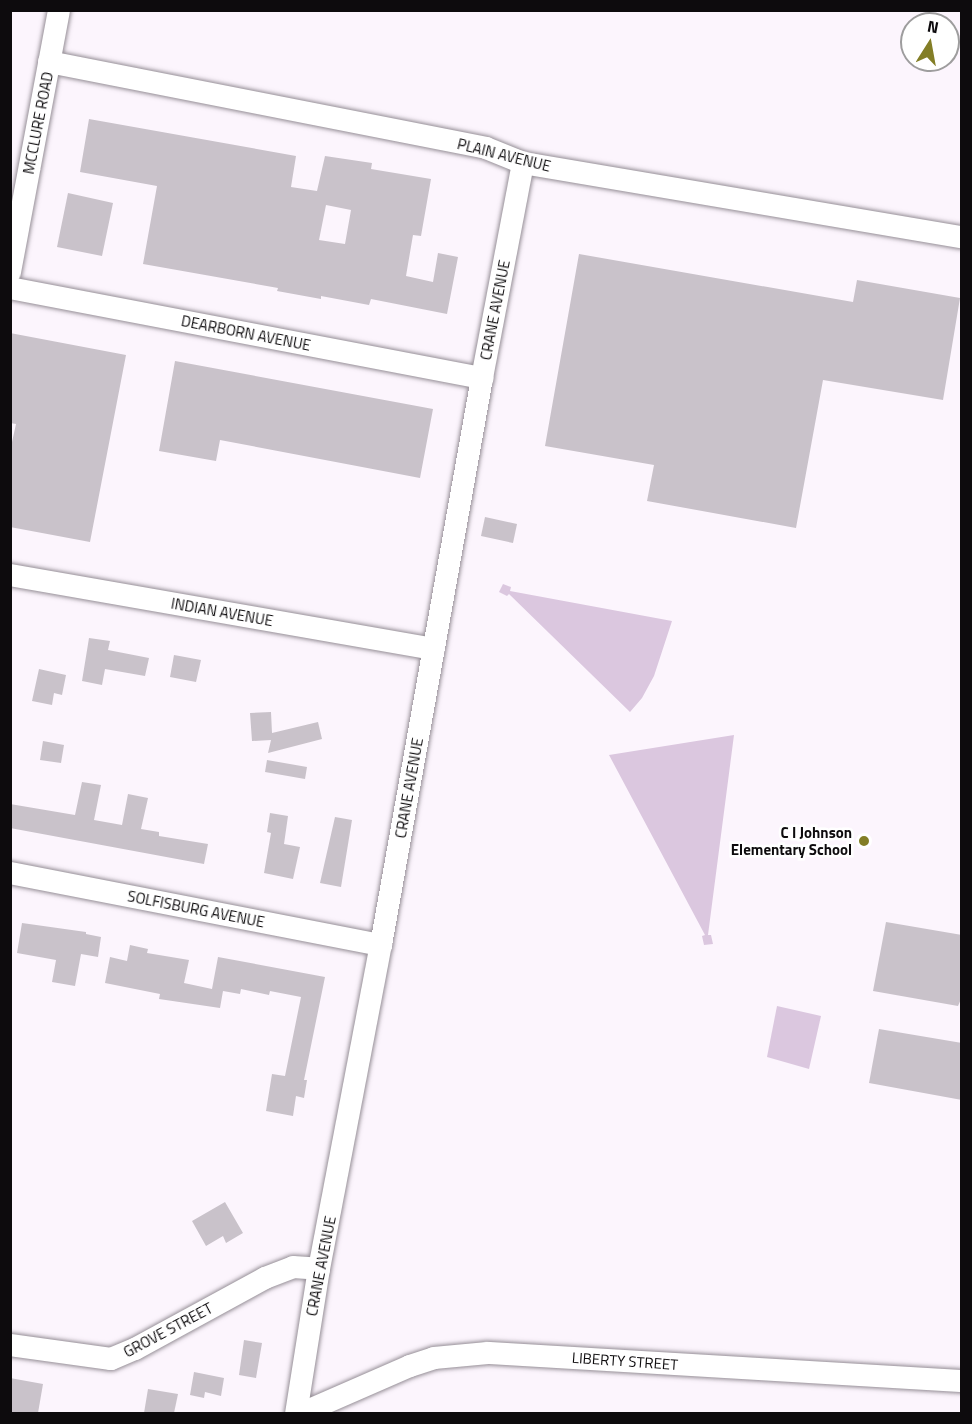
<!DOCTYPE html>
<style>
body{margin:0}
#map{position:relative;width:972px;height:1424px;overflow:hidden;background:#fcf5fd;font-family:"Titillium Web",sans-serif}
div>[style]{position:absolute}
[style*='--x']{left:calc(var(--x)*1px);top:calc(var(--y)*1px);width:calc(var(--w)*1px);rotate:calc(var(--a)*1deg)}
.green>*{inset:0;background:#dbc7df}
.building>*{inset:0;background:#c9c2ca}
.roads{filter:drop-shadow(0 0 2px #968f97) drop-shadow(0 0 2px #968f97)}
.minor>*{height:22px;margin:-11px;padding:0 11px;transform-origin:11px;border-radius:11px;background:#fff}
.dots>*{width:16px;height:16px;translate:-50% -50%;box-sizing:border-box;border:3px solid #fff;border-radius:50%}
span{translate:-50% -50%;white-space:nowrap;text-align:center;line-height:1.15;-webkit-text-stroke:5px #fff;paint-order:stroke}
.street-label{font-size:15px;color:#0d0b0d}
.poi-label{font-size:15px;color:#0d0b0d;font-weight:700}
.right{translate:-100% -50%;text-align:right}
.frame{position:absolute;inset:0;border:12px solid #0d0b0d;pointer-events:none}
.north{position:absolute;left:900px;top:12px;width:60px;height:60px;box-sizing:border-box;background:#fff;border:2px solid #9e9d9e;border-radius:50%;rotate:11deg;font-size:16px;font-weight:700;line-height:24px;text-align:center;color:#0d0b0d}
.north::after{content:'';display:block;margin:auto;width:21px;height:27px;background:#837e26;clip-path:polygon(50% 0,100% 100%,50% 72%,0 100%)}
</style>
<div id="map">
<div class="green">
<i style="clip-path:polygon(503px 584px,511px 587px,510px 591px,672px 621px,654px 676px,642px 698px,630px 712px,509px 594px,507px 596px,499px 592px)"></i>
<i style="clip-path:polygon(734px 735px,708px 935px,711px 935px,713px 944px,704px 945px,702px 936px,705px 935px,609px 755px)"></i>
<i style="clip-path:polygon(777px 1006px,821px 1016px,809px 1069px,767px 1057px)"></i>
</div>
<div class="building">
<i style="clip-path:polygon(evenodd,89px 119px,296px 156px,291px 187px,317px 191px,325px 156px,372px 163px,371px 169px,431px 179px,421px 236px,413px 235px,406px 276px,433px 282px,438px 253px,458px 257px,447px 314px,371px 299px,369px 305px,321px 296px,321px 299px,277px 291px,278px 288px,143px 264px,157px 186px,80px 172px,89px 119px,326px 205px,351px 210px,345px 244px,319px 240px,326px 205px)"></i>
<i style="clip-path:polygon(68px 193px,113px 203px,102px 256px,57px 247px)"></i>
<i style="clip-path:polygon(579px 254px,853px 302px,857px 280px,960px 298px,943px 400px,823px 380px,796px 528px,647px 501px,654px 465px,545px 446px)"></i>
<i style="clip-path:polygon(10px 333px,126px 355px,90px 542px,10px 527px,10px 451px,16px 424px,10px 423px)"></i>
<i style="clip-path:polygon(175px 361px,433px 409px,420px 478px,220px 440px,216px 461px,159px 451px)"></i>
<i style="clip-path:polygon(485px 517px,517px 524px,513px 543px,481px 536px)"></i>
<i style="clip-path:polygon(89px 638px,110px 641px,108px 650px,149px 658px,145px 676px,105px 669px,102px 685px,82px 681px)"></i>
<i style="clip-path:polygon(174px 655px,201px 660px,196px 682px,170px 677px)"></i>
<i style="clip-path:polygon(39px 669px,66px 675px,62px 695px,54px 693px,52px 705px,32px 701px)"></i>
<i style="clip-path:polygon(271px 712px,272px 733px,318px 722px,322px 739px,268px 753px,271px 740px,252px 741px,250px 713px)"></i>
<i style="clip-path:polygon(43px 741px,64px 745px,61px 763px,40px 760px)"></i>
<i style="clip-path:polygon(267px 760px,307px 767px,305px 779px,265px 772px)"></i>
<i style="clip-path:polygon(82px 782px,101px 785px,94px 820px,122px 825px,128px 794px,148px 798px,141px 829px,159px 832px,159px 836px,208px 844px,204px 864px,10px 828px,10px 804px,75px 815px)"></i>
<i style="clip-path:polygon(270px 813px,288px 816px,284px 844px,300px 847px,293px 879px,264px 873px,271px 833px,267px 832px)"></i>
<i style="clip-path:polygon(335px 817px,352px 820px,341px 887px,320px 883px)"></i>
<i style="clip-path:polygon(886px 922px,962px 935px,962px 997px,958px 1006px,873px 991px)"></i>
<i style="clip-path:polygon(22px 923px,86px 932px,86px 934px,101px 937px,98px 957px,81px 954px,75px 986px,52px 982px,56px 960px,17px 953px)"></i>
<i style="clip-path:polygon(130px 945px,148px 949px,147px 953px,189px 960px,184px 983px,212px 989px,218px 957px,325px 977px,304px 1080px,307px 1080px,304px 1098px,296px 1096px,293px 1116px,266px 1111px,272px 1074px,285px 1076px,301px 997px,270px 991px,269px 995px,241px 989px,240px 994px,223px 991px,220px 1008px,159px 999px,160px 994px,105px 983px,110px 957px,127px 961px)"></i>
<i style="clip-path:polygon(879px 1029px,962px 1043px,962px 1100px,869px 1083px)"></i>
<i style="clip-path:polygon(225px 1202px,243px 1233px,226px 1243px,223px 1236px,206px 1246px,192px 1221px)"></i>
<i style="clip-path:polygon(244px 1340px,262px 1343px,256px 1378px,239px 1375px)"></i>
<i style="clip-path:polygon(194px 1372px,224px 1378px,221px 1396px,205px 1392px,204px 1398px,190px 1395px)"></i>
<i style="clip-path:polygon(10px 1378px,43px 1384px,38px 1413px,10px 1413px)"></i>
<i style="clip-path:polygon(148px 1389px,178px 1394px,174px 1413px,144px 1413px)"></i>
</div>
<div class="roads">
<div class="minor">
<i style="--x:49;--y:62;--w:445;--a:11.1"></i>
<i style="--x:486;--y:148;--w:40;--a:22"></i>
<i style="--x:523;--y:163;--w:445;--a:9.6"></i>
<i style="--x:10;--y:272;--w:267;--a:-79.4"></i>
<i style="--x:10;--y:288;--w:481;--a:10.8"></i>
<i style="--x:10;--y:575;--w:430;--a:9.9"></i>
<i style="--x:10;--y:873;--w:378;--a:11"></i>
<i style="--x:10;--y:1345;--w:102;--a:7.9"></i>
<i style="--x:111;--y:1359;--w:26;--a:-23"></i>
<i style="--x:135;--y:1349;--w:148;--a:-28.6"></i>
<i style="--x:265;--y:1278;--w:30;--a:-21"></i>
<i style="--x:293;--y:1267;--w:26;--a:4"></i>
<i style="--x:296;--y:1414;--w:147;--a:-81"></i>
<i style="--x:319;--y:1269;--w:330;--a:-79.2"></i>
<i style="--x:381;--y:945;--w:576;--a:-79.9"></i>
<i style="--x:482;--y:378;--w:219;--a:-79.2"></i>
<i style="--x:300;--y:1414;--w:120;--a:-23.6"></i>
<i style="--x:410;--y:1366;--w:25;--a:-18"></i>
<i style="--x:434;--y:1358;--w:54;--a:-5.3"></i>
<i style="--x:488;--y:1353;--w:475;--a:3.4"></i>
</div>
</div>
<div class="dots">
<i style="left:864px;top:841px;background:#837e26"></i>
</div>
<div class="street-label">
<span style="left:38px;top:123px;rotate:-79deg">MCCLURE ROAD</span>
<span style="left:504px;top:155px;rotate:14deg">PLAIN AVENUE</span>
<span style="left:495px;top:310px;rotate:-79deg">CRANE AVENUE</span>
<span style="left:246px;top:333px;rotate:11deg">DEARBORN AVENUE</span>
<span style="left:222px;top:612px;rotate:10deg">INDIAN AVENUE</span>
<span style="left:409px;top:788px;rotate:-80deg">CRANE AVENUE</span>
<span style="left:196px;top:909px;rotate:11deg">SOLFISBURG AVENUE</span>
<span style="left:321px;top:1266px;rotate:-79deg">CRANE AVENUE</span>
<span style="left:168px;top:1330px;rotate:-28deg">GROVE STREET</span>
<span style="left:625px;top:1361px;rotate:4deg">LIBERTY STREET</span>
</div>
<div class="poi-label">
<span class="right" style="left:852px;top:841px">C I Johnson<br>Elementary School</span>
</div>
<div class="frame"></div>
<div class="north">N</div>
</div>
